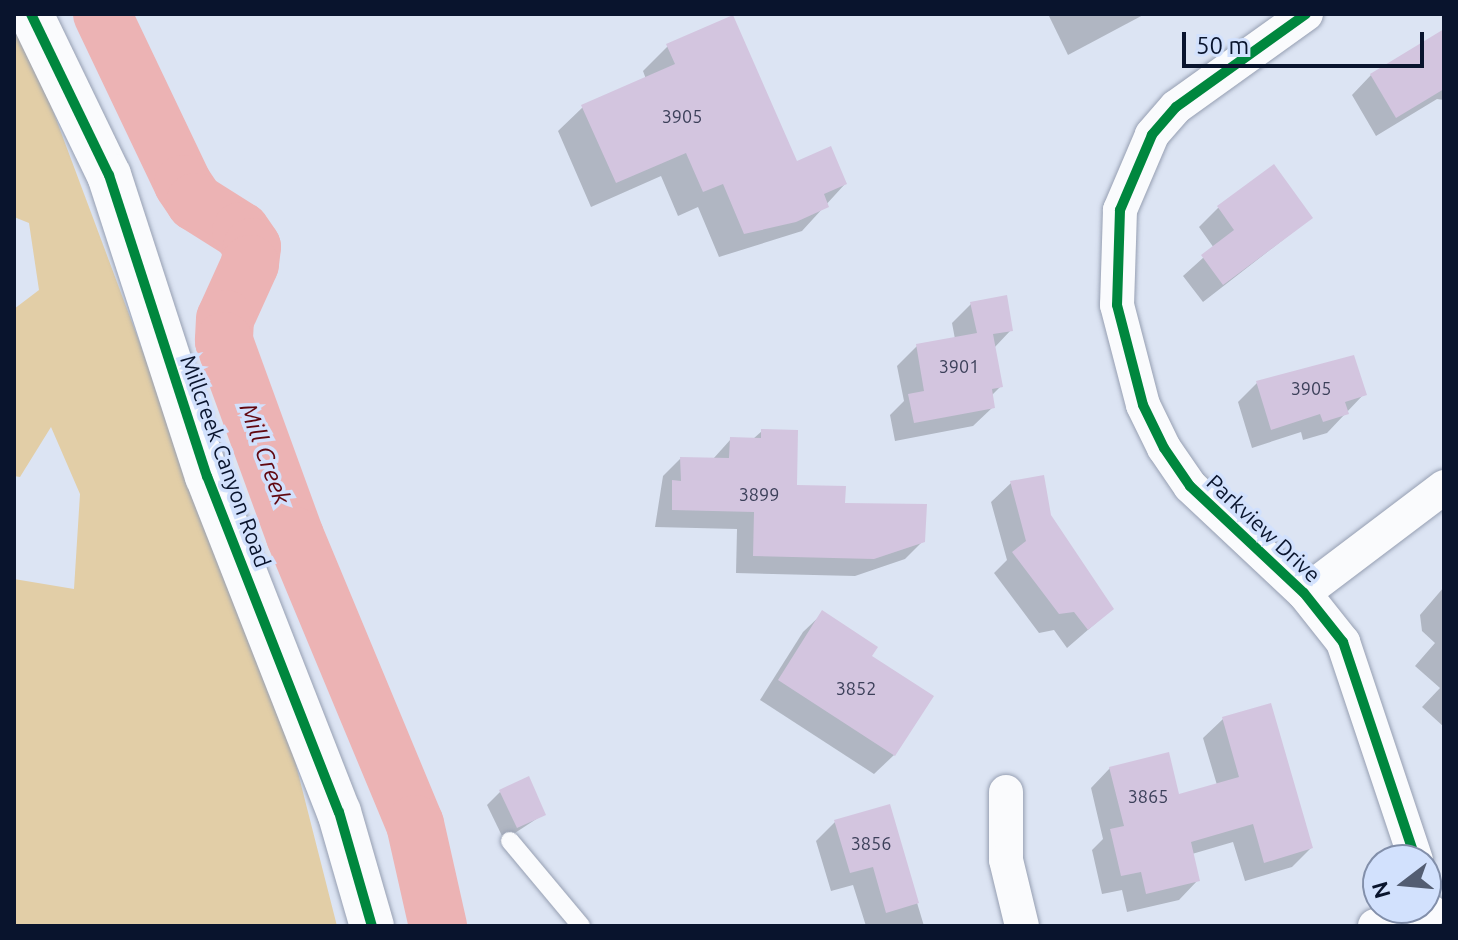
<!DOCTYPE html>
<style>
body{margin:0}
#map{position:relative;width:1458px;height:940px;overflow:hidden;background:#dce4f3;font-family:Ubuntu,sans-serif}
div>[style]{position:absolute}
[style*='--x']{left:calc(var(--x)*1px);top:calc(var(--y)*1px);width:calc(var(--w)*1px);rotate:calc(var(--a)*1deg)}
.green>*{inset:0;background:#e2cea7}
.shadow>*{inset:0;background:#0003}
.river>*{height:58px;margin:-29px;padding:0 29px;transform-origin:29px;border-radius:29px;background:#ecb3b4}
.building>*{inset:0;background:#d3c5df}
.roads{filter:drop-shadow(0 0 2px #969fb2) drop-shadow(0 0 2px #969fb2)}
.lane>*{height:18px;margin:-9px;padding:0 9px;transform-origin:9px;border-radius:9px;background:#fafbfd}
.street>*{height:34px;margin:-17px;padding:0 17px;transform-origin:17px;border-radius:17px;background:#fafbfd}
.secondary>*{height:44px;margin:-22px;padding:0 22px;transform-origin:22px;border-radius:22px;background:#fafbfd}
.cycleway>*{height:10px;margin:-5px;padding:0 5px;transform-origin:5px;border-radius:5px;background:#00873e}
span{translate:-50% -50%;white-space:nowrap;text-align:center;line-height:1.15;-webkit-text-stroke:7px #d2e1fd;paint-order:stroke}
.number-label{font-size:18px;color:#3c405a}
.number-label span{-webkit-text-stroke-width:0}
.street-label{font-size:22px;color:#09142d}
.water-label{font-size:24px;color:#610811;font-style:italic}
.frame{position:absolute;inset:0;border:16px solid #09142d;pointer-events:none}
.north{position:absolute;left:1362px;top:844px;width:80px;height:80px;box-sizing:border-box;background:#d2e1fd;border:2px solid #828faa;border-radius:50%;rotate:254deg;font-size:22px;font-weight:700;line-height:32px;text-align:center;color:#09142d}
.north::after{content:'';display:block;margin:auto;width:28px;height:36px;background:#535d72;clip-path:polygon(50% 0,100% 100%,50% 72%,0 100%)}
.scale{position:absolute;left:1182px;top:32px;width:242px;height:36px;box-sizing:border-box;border:4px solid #09142d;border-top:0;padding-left:10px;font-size:24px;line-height:28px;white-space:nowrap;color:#09142d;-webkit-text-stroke:6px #d2e1fd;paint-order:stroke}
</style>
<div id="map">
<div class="green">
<i style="clip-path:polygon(14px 25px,34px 60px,293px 753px,337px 926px,14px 926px,14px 579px,74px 589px,80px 494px,51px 427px,20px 477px,14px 476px,14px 309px,39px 290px,29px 223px,14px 217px)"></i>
</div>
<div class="shadow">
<i style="clip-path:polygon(1048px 14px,1145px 14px,1068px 55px)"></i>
<i style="clip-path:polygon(1444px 31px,1444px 100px,1437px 99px,1376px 136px,1352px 95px,1371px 75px)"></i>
<i style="clip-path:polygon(668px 46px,796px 164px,845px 184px,802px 231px,719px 257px,698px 207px,678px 216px,661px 176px,591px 207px,558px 131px,583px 107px,646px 79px,643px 71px)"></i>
<i style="clip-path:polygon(1218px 208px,1311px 218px,1203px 302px,1183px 276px,1214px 248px,1199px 227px)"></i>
<i style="clip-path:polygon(971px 304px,1011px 330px,994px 348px,1001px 386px,991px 396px,993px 407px,973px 426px,895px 441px,890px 415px,904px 401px,897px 366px,917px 346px,955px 339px,952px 323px)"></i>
<i style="clip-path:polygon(1257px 383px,1364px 394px,1327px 433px,1303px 440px,1301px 432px,1252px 448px,1238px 402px)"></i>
<i style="clip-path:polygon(762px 431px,795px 487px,923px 541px,905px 559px,855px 576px,736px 573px,737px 529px,655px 527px,663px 476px,680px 459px,713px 459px,731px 439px,753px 439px)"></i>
<i style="clip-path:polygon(1011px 483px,1049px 516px,1112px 609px,1067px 648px,1054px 630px,1039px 633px,994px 573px,1007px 560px,991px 502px)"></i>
<i style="clip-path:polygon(1444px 587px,1444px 727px,1422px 707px,1440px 688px,1415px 666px,1435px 643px,1422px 631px,1420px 615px)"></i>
<i style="clip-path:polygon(823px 613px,869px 657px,894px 755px,874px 774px,760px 700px,803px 632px)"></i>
<i style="clip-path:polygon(1223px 719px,1311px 848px,1292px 867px,1245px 881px,1233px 842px,1192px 854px,1198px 880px,1179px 900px,1127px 912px,1122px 890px,1102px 894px,1092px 850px,1103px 839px,1091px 788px,1110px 768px,1178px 797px,1217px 785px,1203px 738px)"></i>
<i style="clip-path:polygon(500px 792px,544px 814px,504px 840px,487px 805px)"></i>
<i style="clip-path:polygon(888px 806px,924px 926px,866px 926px,853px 885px,831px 891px,816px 841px,835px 822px)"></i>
</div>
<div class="river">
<i style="--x:102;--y:14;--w:188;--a:64.5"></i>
<i style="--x:183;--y:184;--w:22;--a:56"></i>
<i style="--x:195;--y:202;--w:54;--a:32.2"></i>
<i style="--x:241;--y:231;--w:19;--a:55"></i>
<i style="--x:252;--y:247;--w:17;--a:97"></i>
<i style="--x:250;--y:264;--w:60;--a:114.4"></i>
<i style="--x:225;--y:319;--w:22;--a:93"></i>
<i style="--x:224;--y:341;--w:208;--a:70"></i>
<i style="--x:295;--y:536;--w:312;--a:67.4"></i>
<i style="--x:415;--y:824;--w:105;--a:77.3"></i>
</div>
<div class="building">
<i style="clip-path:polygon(733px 15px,797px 161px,831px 146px,847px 184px,824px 194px,829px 207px,796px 222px,744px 234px,723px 184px,703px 192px,686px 153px,616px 183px,581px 105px,675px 64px,666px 44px)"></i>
<i style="clip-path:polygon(1444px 29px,1444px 89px,1396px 118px,1370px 74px)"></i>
<i style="clip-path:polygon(1274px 164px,1313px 218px,1223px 285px,1201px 255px,1234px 230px,1217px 206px)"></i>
<i style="clip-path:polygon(1007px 295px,1013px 331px,993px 334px,1003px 387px,992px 389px,995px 408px,914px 423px,908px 394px,924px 391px,916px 344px,977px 333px,970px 302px)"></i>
<i style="clip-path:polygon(1354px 355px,1367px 395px,1345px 402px,1349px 414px,1323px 422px,1320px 414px,1271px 430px,1256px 381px)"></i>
<i style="clip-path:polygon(761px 429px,798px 430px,797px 485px,846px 486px,845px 503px,927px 504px,925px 542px,874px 559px,753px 556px,754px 512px,672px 510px,672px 480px,681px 481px,680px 457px,729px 458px,730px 437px,761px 438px)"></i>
<i style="clip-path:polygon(1044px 475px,1051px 515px,1114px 609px,1088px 630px,1074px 612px,1059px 614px,1012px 552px,1026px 541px,1010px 481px)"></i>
<i style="clip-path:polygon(822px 610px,878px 647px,872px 656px,934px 696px,895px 756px,778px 680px)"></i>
<i style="clip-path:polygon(1271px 703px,1313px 848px,1264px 863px,1253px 824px,1191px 842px,1200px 881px,1146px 894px,1141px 872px,1121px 876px,1110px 829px,1124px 826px,1109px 767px,1169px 752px,1179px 794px,1239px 777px,1222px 717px)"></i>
<i style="clip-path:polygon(529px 776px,546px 815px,517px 828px,499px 790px)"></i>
<i style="clip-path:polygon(890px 804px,919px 903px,886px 913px,873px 867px,850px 873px,834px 820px)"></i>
</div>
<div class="roads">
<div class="lane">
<i style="--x:510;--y:841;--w:111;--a:50.1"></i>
</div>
<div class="street">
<i style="--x:1306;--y:14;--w:160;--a:144.4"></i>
<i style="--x:1176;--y:107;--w:37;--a:131"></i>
<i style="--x:1152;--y:135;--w:82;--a:113.1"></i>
<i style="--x:1120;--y:210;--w:95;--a:91.8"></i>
<i style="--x:1117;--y:305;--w:103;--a:75.4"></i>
<i style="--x:1143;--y:405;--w:48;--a:64"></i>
<i style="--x:1164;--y:448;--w:46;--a:55.6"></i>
<i style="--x:1190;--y:486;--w:156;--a:43.2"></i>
<i style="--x:1304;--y:593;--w:63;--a:51.5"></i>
<i style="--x:1343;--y:642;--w:230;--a:71.5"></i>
<i style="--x:1304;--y:593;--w:176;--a:-37.1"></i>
<i style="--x:1006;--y:792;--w:68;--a:90"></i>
<i style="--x:1006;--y:860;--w:68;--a:76.4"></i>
<i style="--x:1375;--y:926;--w:57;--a:-15.3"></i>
</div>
<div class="secondary">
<i style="--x:31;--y:14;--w:179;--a:64.2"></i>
<i style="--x:109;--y:175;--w:317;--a:72"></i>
<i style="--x:207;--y:476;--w:361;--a:68.6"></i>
<i style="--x:339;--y:812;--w:119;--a:73.9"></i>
</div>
</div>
<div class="cycleway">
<i style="--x:31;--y:14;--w:179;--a:64.2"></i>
<i style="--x:109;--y:175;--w:317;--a:72"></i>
<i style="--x:207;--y:476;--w:361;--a:68.6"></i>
<i style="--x:339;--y:812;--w:119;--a:73.9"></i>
<i style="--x:1306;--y:14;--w:160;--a:144.4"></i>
<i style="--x:1176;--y:107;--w:37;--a:131"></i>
<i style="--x:1152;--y:135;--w:82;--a:113.1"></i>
<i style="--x:1120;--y:210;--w:95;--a:91.8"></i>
<i style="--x:1117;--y:305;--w:103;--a:75.4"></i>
<i style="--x:1143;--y:405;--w:48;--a:64"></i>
<i style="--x:1164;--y:448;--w:46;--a:55.6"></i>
<i style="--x:1190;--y:486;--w:156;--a:43.2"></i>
<i style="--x:1304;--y:593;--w:63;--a:51.5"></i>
<i style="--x:1343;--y:642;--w:230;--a:71.5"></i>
</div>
<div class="number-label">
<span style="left:682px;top:116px">3905</span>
<span style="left:959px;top:366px">3901</span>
<span style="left:1311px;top:388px">3905</span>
<span style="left:759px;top:494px">3899</span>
<span style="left:856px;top:688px">3852</span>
<span style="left:1148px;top:796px">3865</span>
<span style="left:871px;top:843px">3856</span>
</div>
<div class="street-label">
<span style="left:226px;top:461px;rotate:70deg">Millcreek Canyon Road</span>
<span style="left:1264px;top:528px;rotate:43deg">Parkview Drive</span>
</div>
<div class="water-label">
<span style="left:265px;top:454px;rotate:70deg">Mill Creek</span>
</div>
<div class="frame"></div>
<div class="north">N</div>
<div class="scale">50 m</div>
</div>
